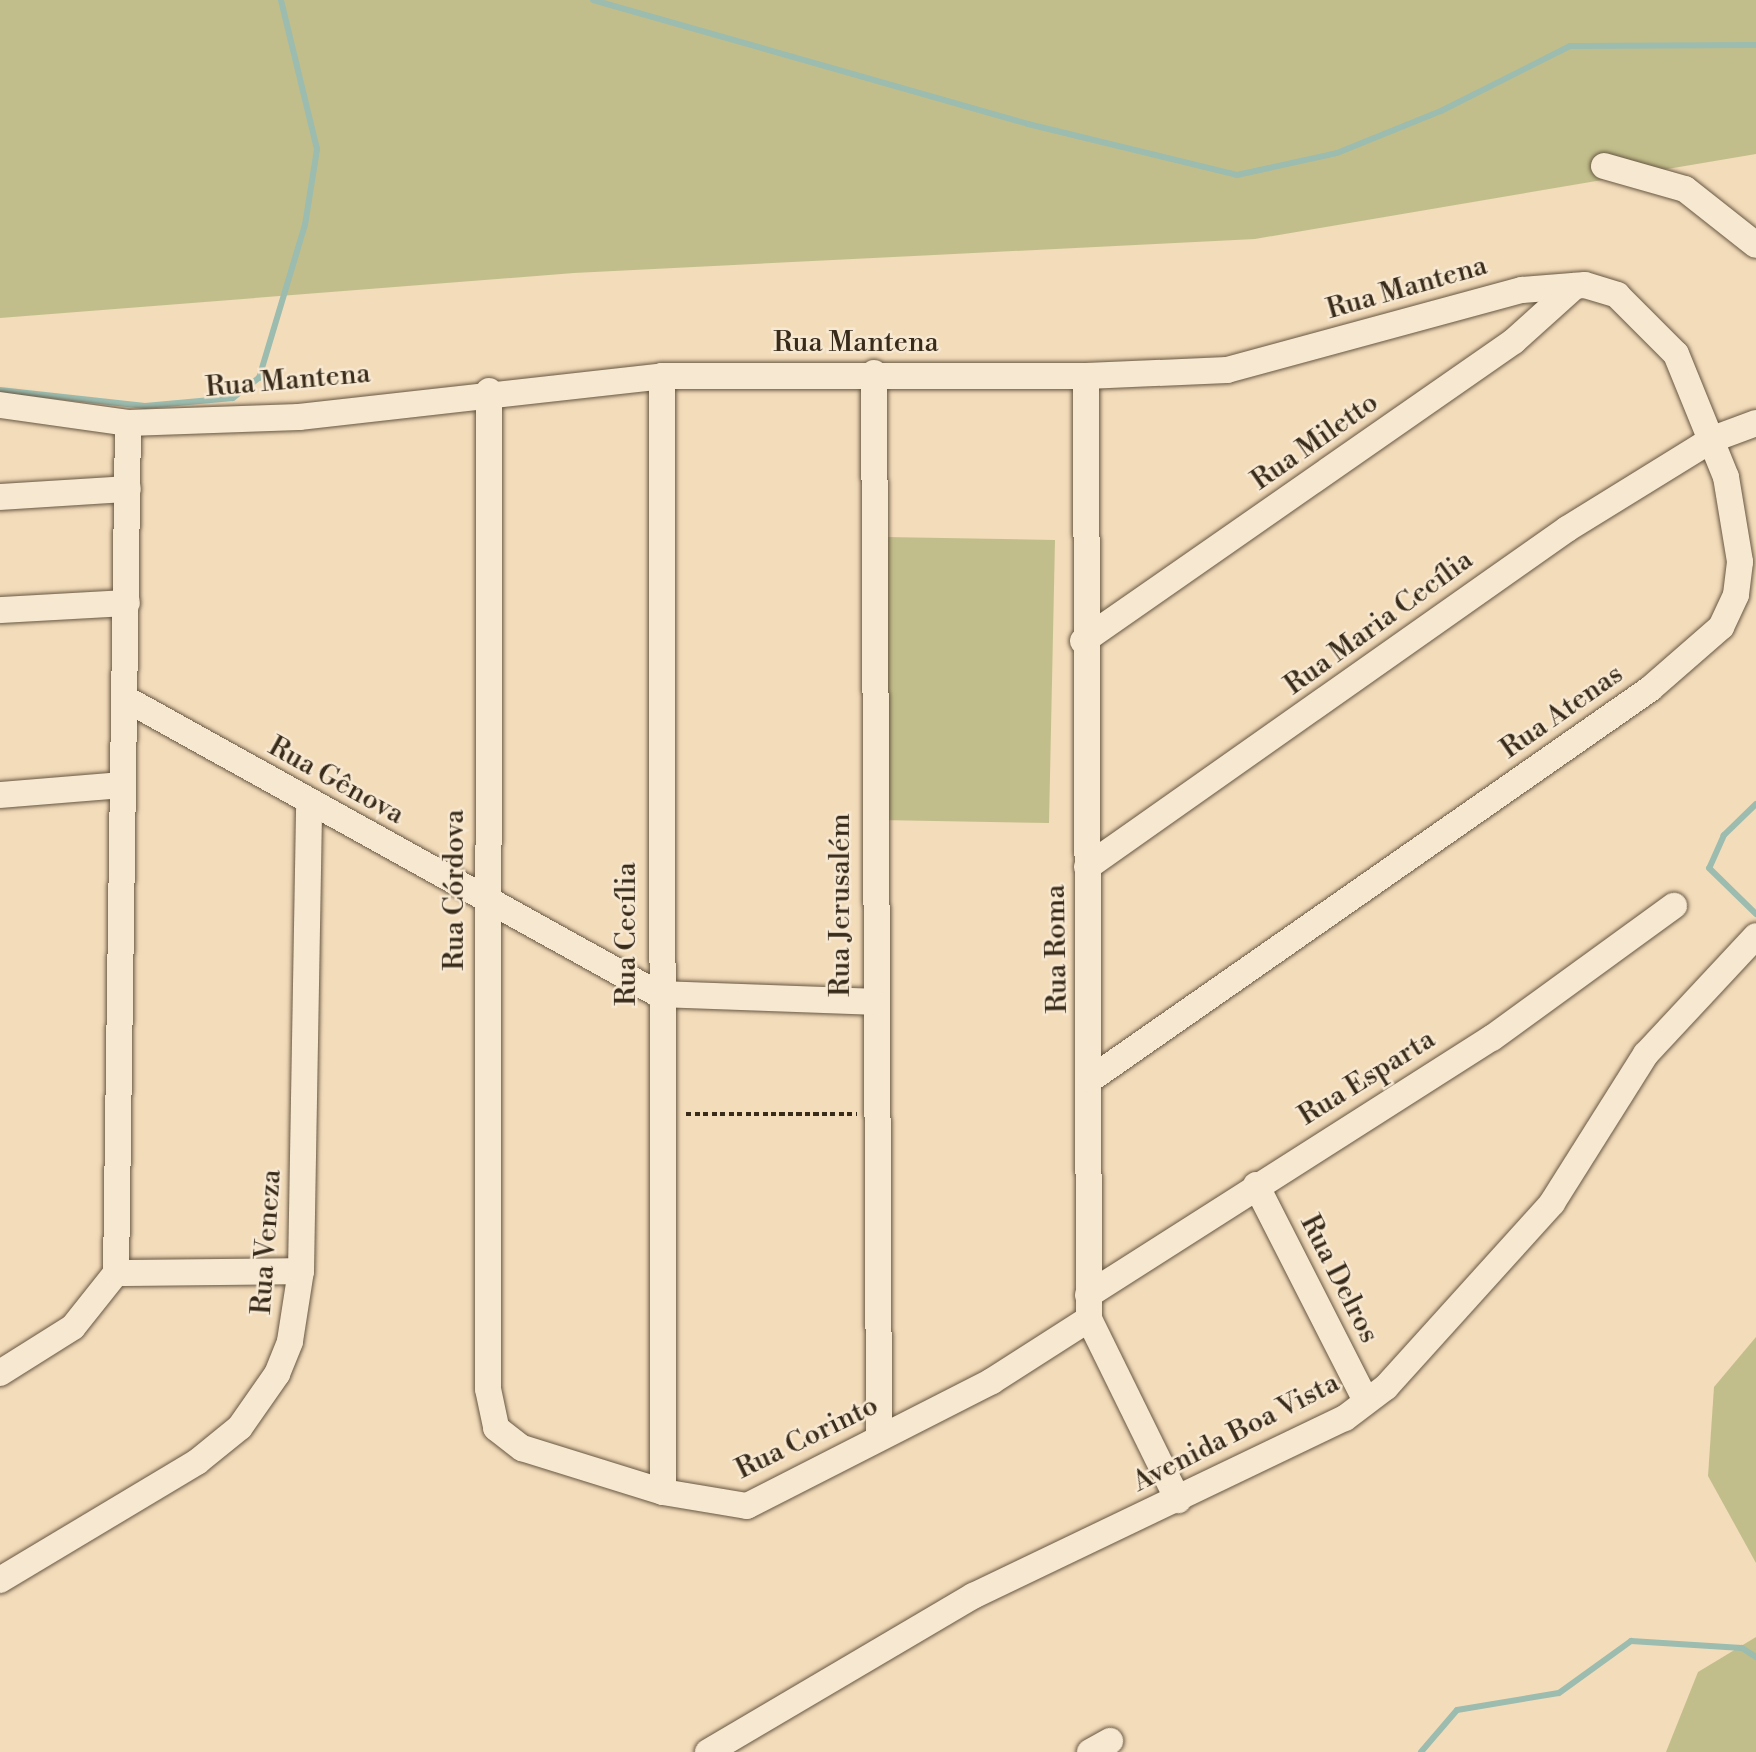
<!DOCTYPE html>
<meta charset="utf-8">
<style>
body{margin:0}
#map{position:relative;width:1756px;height:1752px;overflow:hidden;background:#f3dcba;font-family:"Libre Bodoni",serif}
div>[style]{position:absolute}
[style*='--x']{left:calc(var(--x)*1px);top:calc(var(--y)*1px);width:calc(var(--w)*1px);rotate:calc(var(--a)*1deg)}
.green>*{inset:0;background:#c2be8b}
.stream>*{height:6px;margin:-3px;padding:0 3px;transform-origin:3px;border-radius:3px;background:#9bbcaf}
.path>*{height:3.5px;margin-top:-1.75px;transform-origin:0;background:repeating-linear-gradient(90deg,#382b1a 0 5px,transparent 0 8.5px)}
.roads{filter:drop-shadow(0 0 2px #675742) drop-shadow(0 0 2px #675742)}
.minor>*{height:26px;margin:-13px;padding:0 13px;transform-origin:13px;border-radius:13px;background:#f7e8d2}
span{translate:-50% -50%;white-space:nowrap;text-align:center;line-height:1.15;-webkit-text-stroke:5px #f7e8d2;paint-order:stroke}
.street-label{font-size:28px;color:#382b1a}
</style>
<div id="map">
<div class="green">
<i style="clip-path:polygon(0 0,1756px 0,1756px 154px,1255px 239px,574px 273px,0 318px)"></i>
<i style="clip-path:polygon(885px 537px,1055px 540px,1049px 823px,879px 820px)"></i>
<i style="clip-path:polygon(1756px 1337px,1756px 1563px,1708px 1476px,1714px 1387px)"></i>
<i style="clip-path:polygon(1756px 1637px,1756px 1752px,1666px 1752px,1698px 1672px)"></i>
</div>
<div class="stream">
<i style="--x:593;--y:0;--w:452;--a:15.9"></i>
<i style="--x:1028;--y:124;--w:215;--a:13.7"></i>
<i style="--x:1237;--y:175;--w:102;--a:-12.4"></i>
<i style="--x:1337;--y:153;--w:112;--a:-22"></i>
<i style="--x:1441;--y:111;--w:144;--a:-26.7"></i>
<i style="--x:1570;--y:46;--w:186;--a:-0.3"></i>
<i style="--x:0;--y:390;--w:146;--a:6.3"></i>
<i style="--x:145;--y:406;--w:88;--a:-5.2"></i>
<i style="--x:233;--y:398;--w:33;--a:-38"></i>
<i style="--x:259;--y:378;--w:160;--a:-73.3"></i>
<i style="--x:305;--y:225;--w:77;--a:-81"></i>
<i style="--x:317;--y:149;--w:153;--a:-103.6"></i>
<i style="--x:1756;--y:804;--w:45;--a:135.9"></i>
<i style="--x:1724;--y:835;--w:36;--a:114"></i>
<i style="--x:1709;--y:868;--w:66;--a:44.4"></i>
<i style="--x:1421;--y:1752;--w:55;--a:-49.4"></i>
<i style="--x:1457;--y:1710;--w:103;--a:-9.5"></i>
<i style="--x:1559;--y:1693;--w:89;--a:-35.8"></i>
<i style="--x:1631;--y:1641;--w:111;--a:3.6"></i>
<i style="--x:1742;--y:1648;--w:17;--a:33"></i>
</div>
<div class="path">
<i style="--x:686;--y:1114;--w:171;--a:0"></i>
</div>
<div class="roads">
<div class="minor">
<i style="--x:1604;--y:166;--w:84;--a:15.9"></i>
<i style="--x:1685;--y:189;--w:90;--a:38.3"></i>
<i style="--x:874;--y:373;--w:1064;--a:89.73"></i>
<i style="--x:662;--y:376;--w:1116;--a:89.95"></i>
<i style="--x:1086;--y:376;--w:943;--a:89.82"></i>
<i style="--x:1089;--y:1319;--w:202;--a:63.8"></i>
<i style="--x:489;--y:391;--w:998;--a:90.06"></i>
<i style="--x:488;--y:1389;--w:40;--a:78"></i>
<i style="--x:496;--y:1428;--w:33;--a:38"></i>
<i style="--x:522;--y:1448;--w:148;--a:17.3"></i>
<i style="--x:663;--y:1492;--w:85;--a:9.5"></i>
<i style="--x:747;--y:1506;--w:275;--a:-27"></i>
<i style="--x:992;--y:1381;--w:115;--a:-32.6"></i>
<i style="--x:0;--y:405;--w:129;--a:8"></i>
<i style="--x:128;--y:423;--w:171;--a:-2"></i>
<i style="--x:299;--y:417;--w:365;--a:-6.4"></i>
<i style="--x:662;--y:376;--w:424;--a:0"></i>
<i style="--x:1086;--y:376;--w:141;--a:-2.4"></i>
<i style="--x:1227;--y:370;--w:306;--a:-15.2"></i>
<i style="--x:1522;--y:290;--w:63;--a:-4.5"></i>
<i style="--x:1585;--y:285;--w:34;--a:17"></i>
<i style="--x:1617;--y:295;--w:83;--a:45"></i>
<i style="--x:1676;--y:354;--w:133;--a:67.9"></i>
<i style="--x:1726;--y:477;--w:86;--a:80.6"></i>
<i style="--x:1740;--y:562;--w:33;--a:97"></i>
<i style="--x:1736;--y:595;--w:35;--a:115"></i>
<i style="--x:1721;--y:627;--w:94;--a:138.9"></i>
<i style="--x:1650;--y:689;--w:682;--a:145.1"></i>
<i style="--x:0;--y:497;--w:128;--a:-3.6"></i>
<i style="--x:0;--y:610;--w:127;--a:-3.2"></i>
<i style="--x:1083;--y:641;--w:525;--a:-34.84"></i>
<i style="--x:1514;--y:341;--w:82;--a:-42"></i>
<i style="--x:126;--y:699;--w:608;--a:29.01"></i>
<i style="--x:658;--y:994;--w:215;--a:2.1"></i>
<i style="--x:0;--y:795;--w:122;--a:-4.7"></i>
<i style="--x:1087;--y:867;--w:587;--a:-35.15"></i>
<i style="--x:1567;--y:529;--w:172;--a:-31.7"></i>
<i style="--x:1713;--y:439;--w:46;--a:-20.4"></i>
<i style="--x:1256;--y:1185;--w:242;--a:63"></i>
<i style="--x:116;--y:1273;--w:185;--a:-0.6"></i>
<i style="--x:1088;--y:1295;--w:479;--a:-32.5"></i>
<i style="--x:1492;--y:1038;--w:225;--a:-36"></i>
<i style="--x:0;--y:1373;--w:86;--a:-32.2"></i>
<i style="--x:73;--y:1327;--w:69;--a:-51.5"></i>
<i style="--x:116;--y:1273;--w:850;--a:-89.19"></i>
<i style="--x:0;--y:1580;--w:230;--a:-30.9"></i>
<i style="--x:197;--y:1462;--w:55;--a:-39.1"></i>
<i style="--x:240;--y:1427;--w:65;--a:-55.1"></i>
<i style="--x:277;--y:1374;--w:35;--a:-68"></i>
<i style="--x:290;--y:1341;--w:71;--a:-81.1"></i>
<i style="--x:301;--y:1271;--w:468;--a:-89"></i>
<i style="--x:708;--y:1752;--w:308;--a:-30.5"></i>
<i style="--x:973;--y:1596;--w:412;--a:-25.6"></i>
<i style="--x:1345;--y:1418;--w:51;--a:-37.1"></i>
<i style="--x:1386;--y:1387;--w:248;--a:-47.9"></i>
<i style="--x:1552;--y:1203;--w:176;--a:-57.8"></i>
<i style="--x:1646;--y:1054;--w:161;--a:-47"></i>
<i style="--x:1090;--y:1752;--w:23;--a:-29"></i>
</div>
</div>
<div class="street-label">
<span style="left:1407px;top:288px;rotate:-16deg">Rua Mantena</span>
<span style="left:856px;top:343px">Rua Mantena</span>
<span style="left:288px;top:381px;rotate:-5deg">Rua Mantena</span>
<span style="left:1315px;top:442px;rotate:-35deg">Rua Miletto</span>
<span style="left:1379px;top:623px;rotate:-36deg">Rua Maria Cecília</span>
<span style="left:1562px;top:712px;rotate:-35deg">Rua Atenas</span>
<span style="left:336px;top:781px;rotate:29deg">Rua Gênova</span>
<span style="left:455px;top:890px;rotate:-90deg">Rua Córdova</span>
<span style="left:841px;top:905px;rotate:-90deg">Rua Jerusalém</span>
<span style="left:627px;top:934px;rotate:-90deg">Rua Cecília</span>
<span style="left:1057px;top:949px;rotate:-91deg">Rua Roma</span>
<span style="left:1367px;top:1078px;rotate:-32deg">Rua Esparta</span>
<span style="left:267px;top:1242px;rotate:-86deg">Rua Veneza</span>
<span style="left:1339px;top:1279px;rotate:63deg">Rua Delros</span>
<span style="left:1236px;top:1433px;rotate:-27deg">Avenida Boa Vista</span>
<span style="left:807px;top:1438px;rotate:-26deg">Rua Corinto</span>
</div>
</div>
